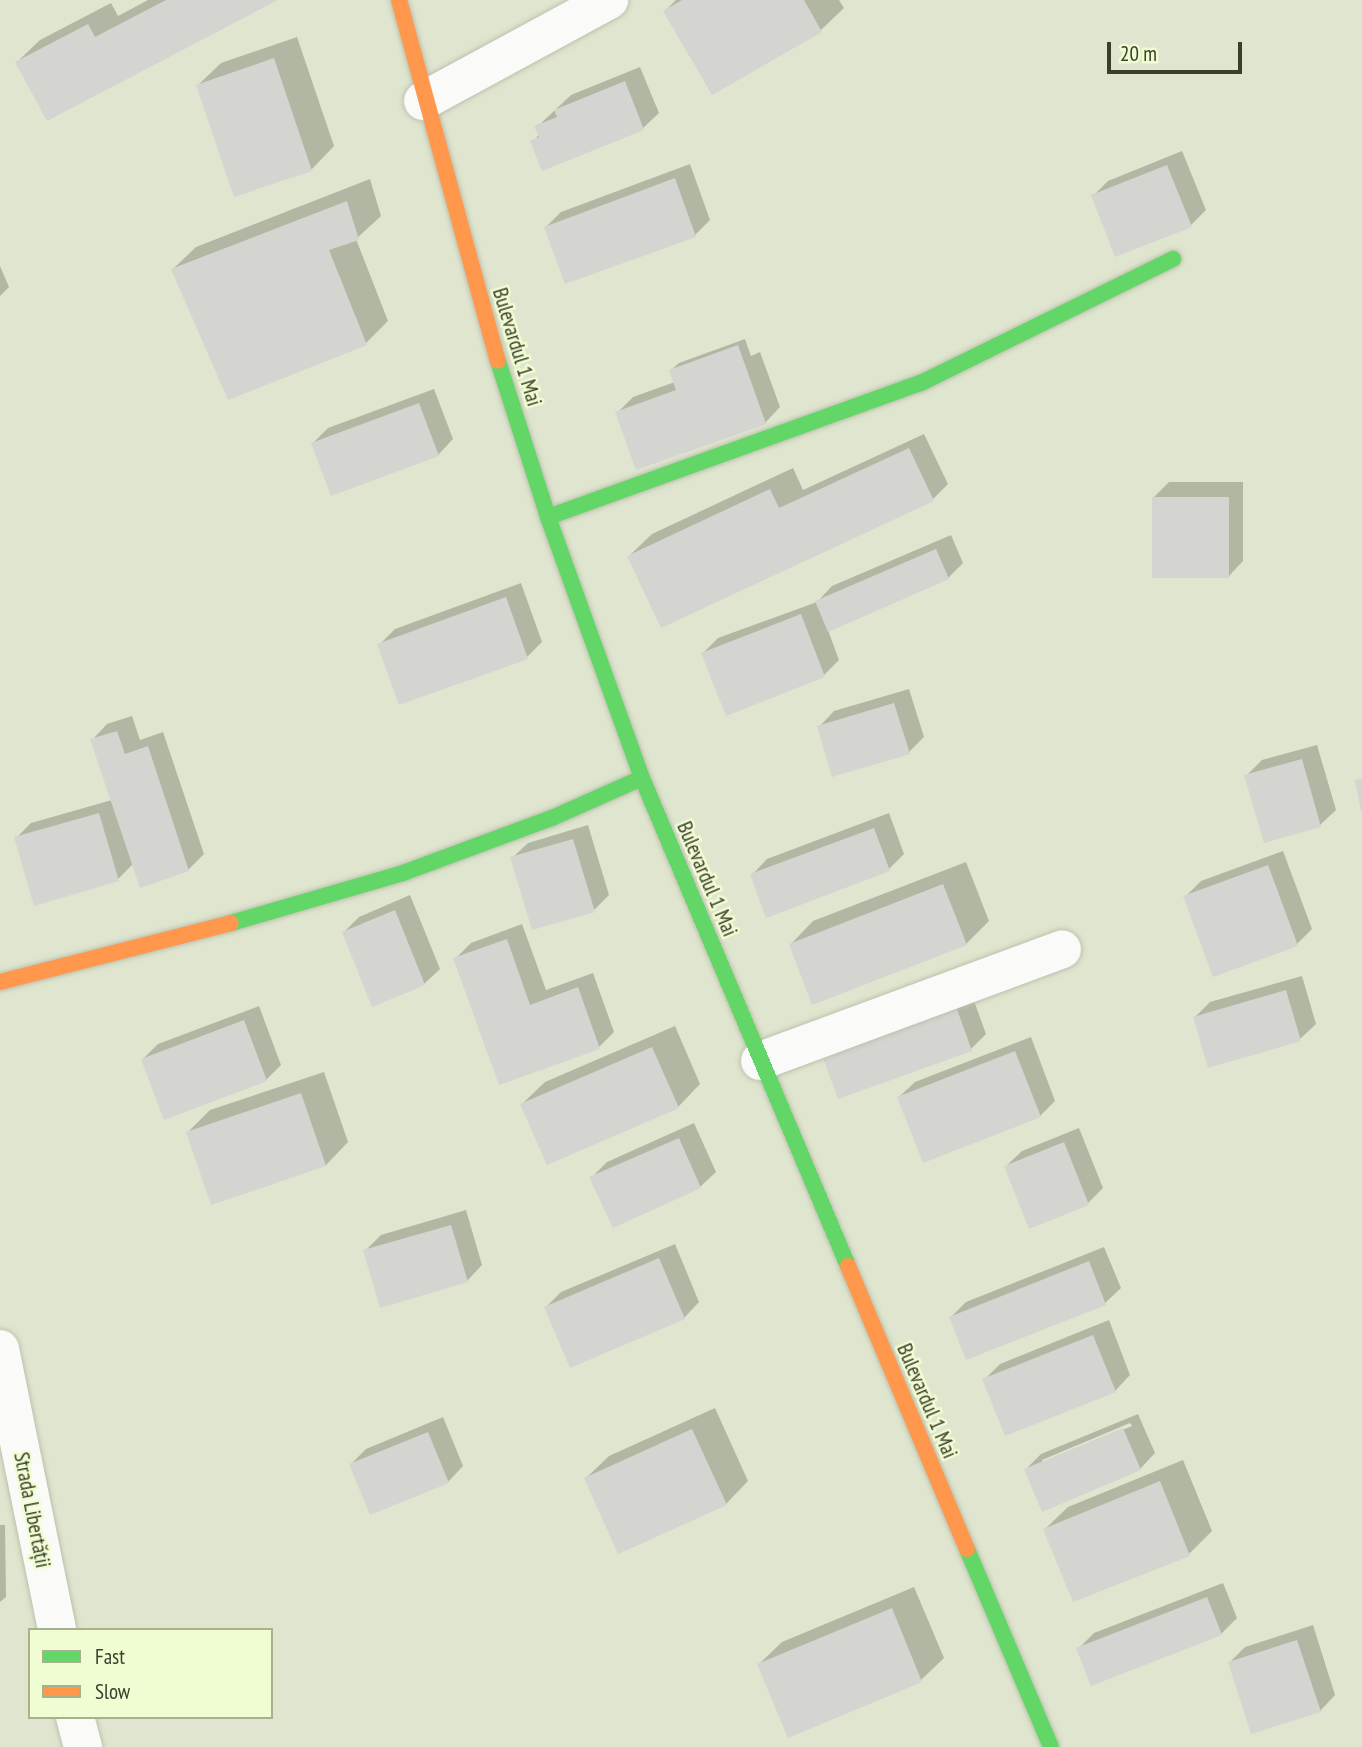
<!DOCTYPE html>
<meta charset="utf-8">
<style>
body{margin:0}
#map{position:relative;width:1362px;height:1747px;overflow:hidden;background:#dfe5ce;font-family:"PT Sans Narrow",sans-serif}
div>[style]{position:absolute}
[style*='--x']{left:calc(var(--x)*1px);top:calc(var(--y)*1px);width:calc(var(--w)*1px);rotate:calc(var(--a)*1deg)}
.shadow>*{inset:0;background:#0003}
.building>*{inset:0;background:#d4d4d1}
.roads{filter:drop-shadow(0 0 2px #bcc1ae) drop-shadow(0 0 2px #bcc1ae)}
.street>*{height:38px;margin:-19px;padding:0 19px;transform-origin:19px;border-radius:19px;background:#fafbf8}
.fast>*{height:16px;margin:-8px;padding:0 8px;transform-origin:8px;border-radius:8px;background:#63d668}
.slow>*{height:16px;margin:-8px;padding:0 8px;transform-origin:8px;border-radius:8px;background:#ff974d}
span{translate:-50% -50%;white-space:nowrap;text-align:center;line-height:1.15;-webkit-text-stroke:5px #f0fcd1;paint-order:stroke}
.street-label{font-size:21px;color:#3a3e2d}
.legend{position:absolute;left:28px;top:1628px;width:245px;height:91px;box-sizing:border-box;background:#f0fcd1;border:2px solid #a7b08f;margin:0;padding:9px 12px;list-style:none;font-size:21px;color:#3a3e2d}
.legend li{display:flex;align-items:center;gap:14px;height:35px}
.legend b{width:35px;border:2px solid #a7b08f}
.scale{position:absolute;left:1107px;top:42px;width:135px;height:32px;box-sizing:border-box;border:4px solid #3a3e2d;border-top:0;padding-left:9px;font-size:21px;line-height:24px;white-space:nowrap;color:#3a3e2d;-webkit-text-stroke:5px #f0fcd1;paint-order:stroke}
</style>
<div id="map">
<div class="shadow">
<i style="clip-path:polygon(148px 0,274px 0,17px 62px,40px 40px,111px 3px,118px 16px)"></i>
<i style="clip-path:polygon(676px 0,839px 0,844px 8px,821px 30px,713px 93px,665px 11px)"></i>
<i style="clip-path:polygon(297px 37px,334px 146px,312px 169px,235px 195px,198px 85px,221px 63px)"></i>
<i style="clip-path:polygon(640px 67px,659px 113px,643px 128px,532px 142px,540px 134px,537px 127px,571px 95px)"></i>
<i style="clip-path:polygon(1182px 151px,1206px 210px,1191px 225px,1093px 196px,1108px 181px)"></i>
<i style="clip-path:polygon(690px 164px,710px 220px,695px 235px,546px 227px,561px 212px)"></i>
<i style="clip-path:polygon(370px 179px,381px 216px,356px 239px,388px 321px,366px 343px,173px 269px,196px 247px)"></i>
<i style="clip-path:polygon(0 266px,9px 287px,0 296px)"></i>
<i style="clip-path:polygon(745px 339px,751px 356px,760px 352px,780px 407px,765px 423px,618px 412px,633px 397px,675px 382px,671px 370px,679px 363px)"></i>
<i style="clip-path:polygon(434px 389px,453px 439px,438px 455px,313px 443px,328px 428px)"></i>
<i style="clip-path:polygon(924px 434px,948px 484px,933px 499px,629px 556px,652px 534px,793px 468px,803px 490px)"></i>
<i style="clip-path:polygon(1169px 482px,1243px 482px,1243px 561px,1228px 577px,1153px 498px)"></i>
<i style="clip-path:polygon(951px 535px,963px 563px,948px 578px,828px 630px,839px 660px,824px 675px,703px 653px,718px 638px,817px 602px,832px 586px)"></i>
<i style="clip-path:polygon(521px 583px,542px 642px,527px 657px,379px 645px,395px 629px)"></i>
<i style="clip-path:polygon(909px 689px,924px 737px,909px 752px,819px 727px,834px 711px)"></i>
<i style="clip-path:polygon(132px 716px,140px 740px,163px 732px,204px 854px,188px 870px,133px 864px,118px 879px,16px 838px,31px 823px,112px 800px,92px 740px,107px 724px)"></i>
<i style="clip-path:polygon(1317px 745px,1336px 810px,1320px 825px,1246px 776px,1262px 760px)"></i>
<i style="clip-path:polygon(889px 813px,904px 854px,889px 869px,752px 875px,767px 859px)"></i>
<i style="clip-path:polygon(588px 825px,609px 895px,594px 910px,512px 858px,528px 843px)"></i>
<i style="clip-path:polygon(1283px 851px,1312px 929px,1297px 944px,1185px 897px,1201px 881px)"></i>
<i style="clip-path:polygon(966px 862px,989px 921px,966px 944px,791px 944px,813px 921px)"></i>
<i style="clip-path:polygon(410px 895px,440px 969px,424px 984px,344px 932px,359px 917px)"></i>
<i style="clip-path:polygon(522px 924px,546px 990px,593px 973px,614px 1032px,599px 1047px,500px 1082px,455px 959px,471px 943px)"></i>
<i style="clip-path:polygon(1302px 976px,1316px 1024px,1300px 1039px,1195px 1017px,1210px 1002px)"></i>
<i style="clip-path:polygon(969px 987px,986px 1034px,971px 1049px,838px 1035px)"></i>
<i style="clip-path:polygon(259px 1006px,281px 1065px,266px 1080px,143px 1059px,158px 1044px)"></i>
<i style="clip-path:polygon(675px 1026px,700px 1084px,678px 1107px,522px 1104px,545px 1082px)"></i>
<i style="clip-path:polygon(1031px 1037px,1055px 1101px,1040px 1116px,899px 1097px,915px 1082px)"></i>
<i style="clip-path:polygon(324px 1072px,348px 1142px,326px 1165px,212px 1203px,188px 1132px,210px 1110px)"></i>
<i style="clip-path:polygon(694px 1123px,716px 1172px,700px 1187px,591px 1178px,607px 1162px)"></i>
<i style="clip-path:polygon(1079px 1128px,1103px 1188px,1088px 1203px,1006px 1166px,1022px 1151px)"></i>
<i style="clip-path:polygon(466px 1210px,482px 1265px,467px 1281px,365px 1251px,381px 1235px)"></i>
<i style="clip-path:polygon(675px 1244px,699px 1302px,684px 1318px,546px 1307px,561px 1292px)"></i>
<i style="clip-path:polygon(1104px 1247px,1121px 1288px,1105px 1303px,951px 1317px,966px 1302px)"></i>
<i style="clip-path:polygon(1109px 1320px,1130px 1375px,1115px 1391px,984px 1380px,1000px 1364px)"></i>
<i style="clip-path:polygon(715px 1408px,748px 1481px,726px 1504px,586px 1478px,609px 1456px)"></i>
<i style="clip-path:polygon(evenodd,1138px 1414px,1155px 1453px,1140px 1469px,1026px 1469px,1041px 1454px,1138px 1414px,1130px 1423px,1132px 1426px,1042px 1463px,1042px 1460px,1130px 1423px)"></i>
<i style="clip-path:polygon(443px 1417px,463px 1466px,448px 1482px,351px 1464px,366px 1449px)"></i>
<i style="clip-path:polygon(1183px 1460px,1212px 1531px,1189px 1554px,1045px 1529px,1068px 1507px)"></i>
<i style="clip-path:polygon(0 1525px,5px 1525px,6px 1597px,0 1602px)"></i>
<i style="clip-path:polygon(1223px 1583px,1237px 1618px,1221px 1634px,1079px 1648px,1094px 1633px)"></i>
<i style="clip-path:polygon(914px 1587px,944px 1658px,921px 1680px,759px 1664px,782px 1642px)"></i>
<i style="clip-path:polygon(1313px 1625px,1335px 1695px,1320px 1711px,1230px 1662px,1245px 1647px)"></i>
</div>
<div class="building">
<i style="clip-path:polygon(166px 0,278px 0,47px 121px,15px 62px,88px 24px,95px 37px)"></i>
<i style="clip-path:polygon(682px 0,804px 0,822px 32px,712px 95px,663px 11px)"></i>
<i style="clip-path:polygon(274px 58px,312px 171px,234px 197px,196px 85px)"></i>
<i style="clip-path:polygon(625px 81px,644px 130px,542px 171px,530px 141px,539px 137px,534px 126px,557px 117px,554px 110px)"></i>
<i style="clip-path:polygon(1167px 165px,1192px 227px,1115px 257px,1091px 195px)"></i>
<i style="clip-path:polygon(675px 178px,696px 237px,565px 284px,544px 227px)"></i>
<i style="clip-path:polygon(347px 201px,359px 240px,329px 250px,367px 345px,228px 400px,171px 269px)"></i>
<i style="clip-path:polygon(738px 345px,766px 424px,636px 470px,615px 412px,676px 390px,669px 370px)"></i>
<i style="clip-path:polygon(419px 403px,439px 456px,331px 496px,311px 443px)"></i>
<i style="clip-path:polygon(909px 448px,934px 501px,661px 628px,627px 556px,770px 489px,779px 508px)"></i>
<i style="clip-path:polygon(1152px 497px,1229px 497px,1229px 578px,1152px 578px)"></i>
<i style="clip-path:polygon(936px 549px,949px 579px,828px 632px,815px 601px)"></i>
<i style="clip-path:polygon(506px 597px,528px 659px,399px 705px,377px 644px)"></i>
<i style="clip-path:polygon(801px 614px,825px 677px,726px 716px,701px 653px)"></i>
<i style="clip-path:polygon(894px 703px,910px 754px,832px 777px,817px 726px)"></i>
<i style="clip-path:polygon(117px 731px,125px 754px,148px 746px,189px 871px,140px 888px,90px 739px)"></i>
<i style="clip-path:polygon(1302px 759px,1321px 827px,1264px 843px,1244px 775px)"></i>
<i style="clip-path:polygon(1362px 779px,1362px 811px,1361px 811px,1355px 780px)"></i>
<i style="clip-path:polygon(99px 813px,119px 881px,34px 906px,14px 837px)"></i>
<i style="clip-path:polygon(874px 828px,890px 871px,766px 918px,750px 874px)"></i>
<i style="clip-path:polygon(573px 839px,595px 912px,532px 930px,510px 857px)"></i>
<i style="clip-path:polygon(1268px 865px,1298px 946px,1213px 977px,1183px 896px)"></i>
<i style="clip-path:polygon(943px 884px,967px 945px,812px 1005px,789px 944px)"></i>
<i style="clip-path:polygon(395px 910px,425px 985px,372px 1007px,342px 932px)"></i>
<i style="clip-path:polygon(507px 939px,530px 1005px,578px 987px,600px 1049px,499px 1085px,453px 958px)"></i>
<i style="clip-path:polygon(1286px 990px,1301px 1041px,1208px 1068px,1193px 1017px)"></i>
<i style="clip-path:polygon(954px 1001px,972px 1051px,838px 1099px,820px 1050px)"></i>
<i style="clip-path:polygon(244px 1020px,267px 1081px,164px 1120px,141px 1059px)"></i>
<i style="clip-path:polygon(652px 1047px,679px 1108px,547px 1165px,520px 1104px)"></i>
<i style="clip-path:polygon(1015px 1051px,1041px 1117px,923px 1163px,897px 1097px)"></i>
<i style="clip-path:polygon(301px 1093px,326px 1166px,211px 1205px,186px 1132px)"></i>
<i style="clip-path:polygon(679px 1138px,701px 1188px,613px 1228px,589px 1177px)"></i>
<i style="clip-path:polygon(1064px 1142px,1089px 1205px,1029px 1229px,1004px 1166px)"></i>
<i style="clip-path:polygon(451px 1225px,468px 1282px,380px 1308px,363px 1250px)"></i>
<i style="clip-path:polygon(659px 1258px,685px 1319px,570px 1368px,544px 1307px)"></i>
<i style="clip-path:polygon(1089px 1261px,1106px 1305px,966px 1360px,949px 1317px)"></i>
<i style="clip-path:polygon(1093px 1335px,1116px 1392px,1005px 1436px,982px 1379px)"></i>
<i style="clip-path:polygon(1123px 1428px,1141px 1470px,1042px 1512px,1024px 1469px)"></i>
<i style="clip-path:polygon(692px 1429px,727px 1505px,618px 1554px,584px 1478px)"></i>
<i style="clip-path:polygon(428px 1432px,449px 1483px,370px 1515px,349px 1464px)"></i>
<i style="clip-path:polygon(1160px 1481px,1190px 1556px,1073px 1602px,1043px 1529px)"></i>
<i style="clip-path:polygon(1207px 1597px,1222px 1635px,1091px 1686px,1076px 1648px)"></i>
<i style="clip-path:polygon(892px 1608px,922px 1682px,788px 1738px,757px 1664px)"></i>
<i style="clip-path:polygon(1297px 1640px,1321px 1712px,1251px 1734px,1228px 1662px)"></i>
</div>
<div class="roads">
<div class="street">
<i style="--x:423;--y:101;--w:212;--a:-28.5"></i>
<i style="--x:760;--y:1061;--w:322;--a:-20.3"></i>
<i style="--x:0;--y:1349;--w:287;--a:78.5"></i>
<i style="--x:75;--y:1717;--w:31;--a:75"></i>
</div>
<div class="fast">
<i style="--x:498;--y:361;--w:164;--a:72.2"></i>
<i style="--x:548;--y:517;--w:277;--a:70.2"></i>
<i style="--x:642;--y:778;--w:530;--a:67.11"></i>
<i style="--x:548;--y:517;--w:396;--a:-19.8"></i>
<i style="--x:921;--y:383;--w:281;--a:-26.2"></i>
<i style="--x:231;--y:923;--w:179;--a:-16.2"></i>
<i style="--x:403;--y:873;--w:159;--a:-20.3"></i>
<i style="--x:552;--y:818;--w:98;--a:-24"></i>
<i style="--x:967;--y:1549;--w:215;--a:67"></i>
</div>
<div class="slow">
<i style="--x:399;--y:0;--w:374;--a:74.7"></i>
<i style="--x:0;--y:982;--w:238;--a:-14.3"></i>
<i style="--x:848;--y:1266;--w:307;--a:67.2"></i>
</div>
</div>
<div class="street-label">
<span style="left:517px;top:347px;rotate:73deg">Bulevardul 1 Mai</span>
<span style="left:707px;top:879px;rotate:67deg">Bulevardul 1 Mai</span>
<span style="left:927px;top:1401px;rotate:67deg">Bulevardul 1 Mai</span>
<span style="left:32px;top:1510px;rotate:79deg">Strada Libertății</span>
</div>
<ul class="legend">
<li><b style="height:9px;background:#63d668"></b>Fast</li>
<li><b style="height:9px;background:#ff974d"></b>Slow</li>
</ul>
<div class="scale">20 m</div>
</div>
